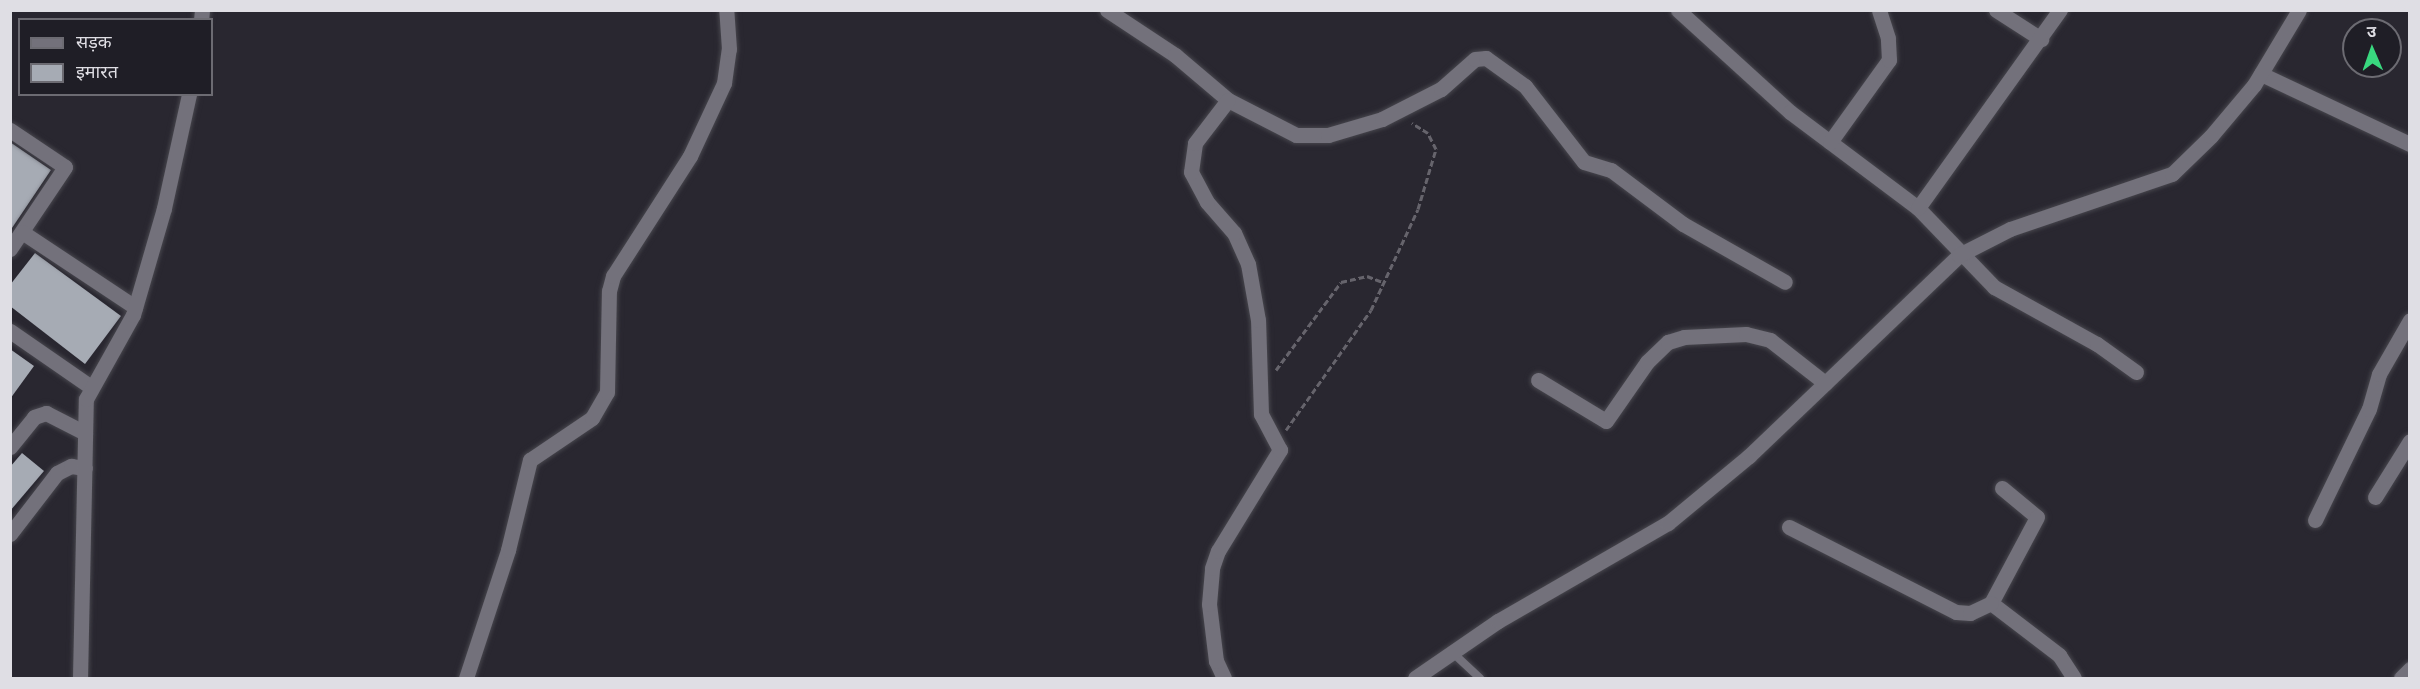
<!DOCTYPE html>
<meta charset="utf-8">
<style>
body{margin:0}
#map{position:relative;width:2420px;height:689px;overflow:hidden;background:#292730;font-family:Helvetica,"Noto Sans Devanagari",sans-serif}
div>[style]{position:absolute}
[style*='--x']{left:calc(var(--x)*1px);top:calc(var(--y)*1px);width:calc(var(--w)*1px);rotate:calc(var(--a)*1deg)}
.building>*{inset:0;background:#a6abb4}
.path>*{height:3px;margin-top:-1.5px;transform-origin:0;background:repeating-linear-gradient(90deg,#66646c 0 6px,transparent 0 9px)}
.roads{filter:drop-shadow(0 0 2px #47464d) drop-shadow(0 0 2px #47464d)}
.lane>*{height:8px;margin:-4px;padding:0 4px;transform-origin:4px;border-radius:4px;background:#73717b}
.street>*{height:15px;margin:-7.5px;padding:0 7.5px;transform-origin:7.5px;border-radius:7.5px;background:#73717b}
span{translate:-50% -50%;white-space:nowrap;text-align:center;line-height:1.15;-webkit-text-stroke:6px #1f1e26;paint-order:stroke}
.frame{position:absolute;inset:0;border:12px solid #dfdee4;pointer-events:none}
.legend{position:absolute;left:18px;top:18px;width:195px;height:78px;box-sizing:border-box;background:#1f1e26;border:2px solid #6c6b72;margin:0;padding:8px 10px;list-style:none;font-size:18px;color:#dfdee4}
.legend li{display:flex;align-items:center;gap:12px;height:30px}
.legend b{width:30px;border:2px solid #6c6b72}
.north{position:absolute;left:2342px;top:18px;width:60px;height:60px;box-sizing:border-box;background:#1f1e26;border:2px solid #6c6b72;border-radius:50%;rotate:358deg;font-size:16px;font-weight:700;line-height:24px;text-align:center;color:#dfdee4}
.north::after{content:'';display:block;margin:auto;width:21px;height:27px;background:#39d87f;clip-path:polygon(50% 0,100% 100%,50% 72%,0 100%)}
</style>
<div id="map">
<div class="building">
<i style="clip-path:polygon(10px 142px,51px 170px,10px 231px)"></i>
<i style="clip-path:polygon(35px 253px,121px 316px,85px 364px,10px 306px,10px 285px)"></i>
<i style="clip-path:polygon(10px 349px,34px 366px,10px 399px)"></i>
<i style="clip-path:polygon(22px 453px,44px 471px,10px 511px,10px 467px)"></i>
</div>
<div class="path">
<i style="--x:1276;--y:370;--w:109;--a:-53.5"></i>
<i style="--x:1341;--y:282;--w:27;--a:-13"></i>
<i style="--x:1367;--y:276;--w:19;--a:21"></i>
<i style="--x:1286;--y:430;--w:147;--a:-54.7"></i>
<i style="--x:1371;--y:310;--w:111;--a:-65"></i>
<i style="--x:1418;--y:209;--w:63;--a:-73.3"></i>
<i style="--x:1436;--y:149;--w:18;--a:-117"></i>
<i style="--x:1428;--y:133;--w:19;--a:-148"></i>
</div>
<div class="roads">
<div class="lane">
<i style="--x:1453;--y:653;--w:37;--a:43"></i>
</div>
<div class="street">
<i style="--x:1107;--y:10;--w:82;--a:33.5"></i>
<i style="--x:1175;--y:55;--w:70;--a:40.3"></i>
<i style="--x:1228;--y:100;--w:76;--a:27.2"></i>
<i style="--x:1296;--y:135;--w:32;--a:0"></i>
<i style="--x:1328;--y:135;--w:56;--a:-16.5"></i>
<i style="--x:1382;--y:119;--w:66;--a:-27"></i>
<i style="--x:1441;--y:89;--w:45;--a:-41.4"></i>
<i style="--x:1475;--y:59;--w:11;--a:-5"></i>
<i style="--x:1486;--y:58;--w:48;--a:35.7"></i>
<i style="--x:1525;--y:86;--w:96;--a:52.2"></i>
<i style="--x:1584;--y:162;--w:28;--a:17"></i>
<i style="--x:1611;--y:170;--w:90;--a:36.9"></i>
<i style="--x:1683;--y:224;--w:117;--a:29.6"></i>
<i style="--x:1678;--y:10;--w:151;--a:42.3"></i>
<i style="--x:1790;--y:112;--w:160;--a:36.9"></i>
<i style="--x:1918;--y:208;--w:110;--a:46.1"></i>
<i style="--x:1994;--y:287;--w:118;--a:29"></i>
<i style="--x:2097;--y:344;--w:48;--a:35.7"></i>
<i style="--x:1996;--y:10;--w:54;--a:32.8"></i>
<i style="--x:201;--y:20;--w:10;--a:-84"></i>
<i style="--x:2261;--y:74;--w:165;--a:25.2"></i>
<i style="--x:10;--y:130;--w:66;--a:33.9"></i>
<i style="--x:65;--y:167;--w:99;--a:123.9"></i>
<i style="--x:1830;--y:142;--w:101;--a:-54.3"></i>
<i style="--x:1889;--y:60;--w:22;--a:-93"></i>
<i style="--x:1888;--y:38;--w:29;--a:-108"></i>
<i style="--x:1918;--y:208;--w:244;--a:-54.4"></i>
<i style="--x:22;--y:232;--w:136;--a:33.6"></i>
<i style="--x:10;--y:331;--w:98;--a:34.7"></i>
<i style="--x:1538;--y:380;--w:79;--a:31.1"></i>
<i style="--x:1606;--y:421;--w:72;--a:-55.2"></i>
<i style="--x:1647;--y:362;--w:29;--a:-44"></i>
<i style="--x:1668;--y:342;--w:17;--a:-17"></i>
<i style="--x:1684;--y:337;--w:62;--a:-2.8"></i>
<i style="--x:1746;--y:334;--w:25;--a:14"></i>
<i style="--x:1770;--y:340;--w:70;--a:38"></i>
<i style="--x:10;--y:447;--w:38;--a:-51"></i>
<i style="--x:34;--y:417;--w:13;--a:-18"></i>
<i style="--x:46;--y:413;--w:44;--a:27.1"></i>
<i style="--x:2002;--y:488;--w:45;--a:39.6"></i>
<i style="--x:2037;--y:517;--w:98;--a:118.1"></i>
<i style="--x:1991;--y:603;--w:86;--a:37.4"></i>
<i style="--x:2059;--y:655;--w:27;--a:57"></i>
<i style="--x:2375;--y:497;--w:66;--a:-58"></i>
<i style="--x:2315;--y:520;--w:123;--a:-64.1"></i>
<i style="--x:2369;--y:409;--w:36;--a:-74"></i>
<i style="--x:2379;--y:374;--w:62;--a:-60.1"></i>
<i style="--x:1789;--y:527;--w:187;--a:27"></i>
<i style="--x:1956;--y:612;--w:14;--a:4"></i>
<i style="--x:1970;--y:613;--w:23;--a:-25"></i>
<i style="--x:10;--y:534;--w:77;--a:-52.4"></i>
<i style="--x:57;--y:473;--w:16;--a:-27"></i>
<i style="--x:71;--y:466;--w:14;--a:8"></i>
<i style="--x:80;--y:678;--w:279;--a:-88.8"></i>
<i style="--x:86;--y:399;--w:96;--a:-60.8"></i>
<i style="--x:133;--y:315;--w:111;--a:-73.8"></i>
<i style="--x:164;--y:208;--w:117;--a:-77.6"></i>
<i style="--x:466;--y:678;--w:135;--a:-71.8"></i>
<i style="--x:508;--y:550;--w:93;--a:-76.3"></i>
<i style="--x:530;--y:460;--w:75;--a:-34.1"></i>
<i style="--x:592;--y:418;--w:30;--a:-60"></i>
<i style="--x:607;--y:392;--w:101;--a:-88.9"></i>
<i style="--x:609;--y:291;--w:16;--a:-75"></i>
<i style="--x:613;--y:276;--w:143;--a:-57.3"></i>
<i style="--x:690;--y:156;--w:81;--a:-65"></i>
<i style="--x:724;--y:83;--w:34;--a:-82"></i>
<i style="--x:729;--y:49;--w:39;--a:-94"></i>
<i style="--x:1224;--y:678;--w:19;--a:-115"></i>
<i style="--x:1216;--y:661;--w:57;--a:-97"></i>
<i style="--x:1209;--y:604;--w:36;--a:-85"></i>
<i style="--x:1212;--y:568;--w:18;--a:-71"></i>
<i style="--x:1218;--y:551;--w:119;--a:-58.5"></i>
<i style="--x:1280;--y:450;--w:41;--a:-117.8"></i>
<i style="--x:1261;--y:414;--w:94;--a:-91.8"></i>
<i style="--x:1258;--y:320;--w:57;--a:-100.1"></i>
<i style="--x:1248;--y:264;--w:34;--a:-114"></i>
<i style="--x:1234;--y:233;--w:41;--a:-131.1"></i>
<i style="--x:1207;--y:202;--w:34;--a:-118"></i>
<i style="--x:1191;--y:172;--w:29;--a:-82"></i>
<i style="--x:1195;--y:143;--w:54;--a:-52.5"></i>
<i style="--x:1415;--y:678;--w:101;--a:-34.5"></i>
<i style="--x:1498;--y:621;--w:196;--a:-30"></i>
<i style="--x:1668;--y:523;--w:105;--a:-39.6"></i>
<i style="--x:1749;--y:456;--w:291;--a:-43.7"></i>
<i style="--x:1959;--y:255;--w:57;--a:-27"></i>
<i style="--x:2010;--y:229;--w:171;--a:-18.8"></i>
<i style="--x:2172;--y:174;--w:54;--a:-44.3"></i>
<i style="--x:2211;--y:136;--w:67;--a:-49.9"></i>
<i style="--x:2254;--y:85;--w:87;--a:-59"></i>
<i style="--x:2401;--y:678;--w:13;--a:-45"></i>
</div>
</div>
<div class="frame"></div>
<ul class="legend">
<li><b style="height:8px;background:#73717b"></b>सड़क</li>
<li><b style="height:16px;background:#a6abb4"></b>इमारत</li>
</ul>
<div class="north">उ</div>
</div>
